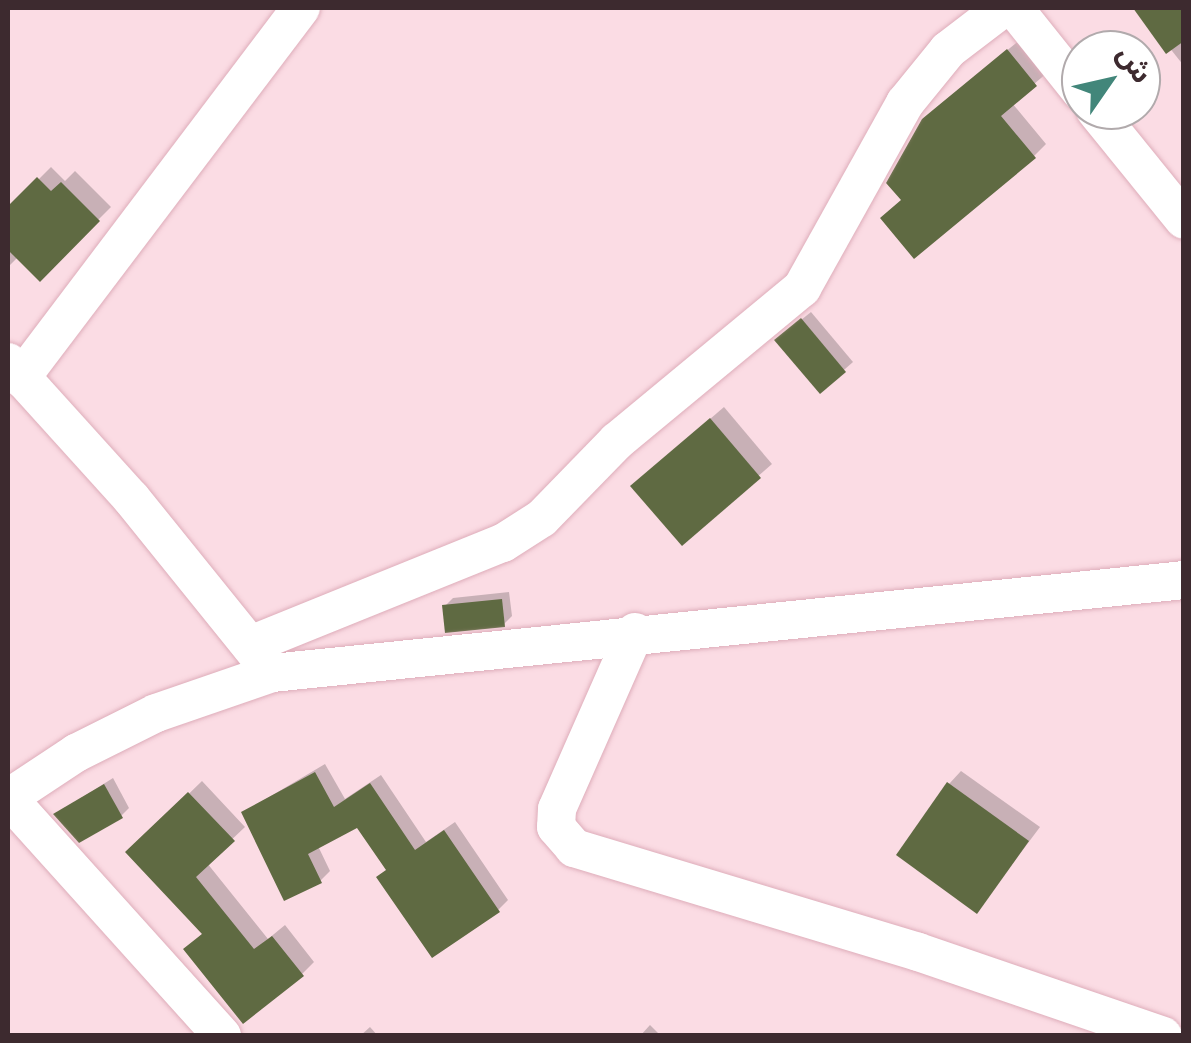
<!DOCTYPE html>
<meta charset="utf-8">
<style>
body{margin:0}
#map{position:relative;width:1191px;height:1043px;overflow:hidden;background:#fbdce4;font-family:"DM Sans","Noto Sans Arabic",sans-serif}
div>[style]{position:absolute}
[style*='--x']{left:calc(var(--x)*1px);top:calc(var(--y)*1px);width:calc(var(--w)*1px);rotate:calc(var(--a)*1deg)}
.shadow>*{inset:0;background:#0003}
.building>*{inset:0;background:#5f6a42}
.roads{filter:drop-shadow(0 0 2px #deadba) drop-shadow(0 0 2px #deadba)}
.minor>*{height:38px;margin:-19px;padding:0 19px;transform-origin:19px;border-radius:19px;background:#fff}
span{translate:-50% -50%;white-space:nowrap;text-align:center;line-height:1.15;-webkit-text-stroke:10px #fff;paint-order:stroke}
.frame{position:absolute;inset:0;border:10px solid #3d2a2f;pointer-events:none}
.north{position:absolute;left:1061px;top:30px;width:100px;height:100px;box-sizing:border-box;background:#fff;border:2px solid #b1aaac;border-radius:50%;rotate:56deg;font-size:28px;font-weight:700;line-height:40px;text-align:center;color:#3d2a2f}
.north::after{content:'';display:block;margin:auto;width:35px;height:45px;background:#42867a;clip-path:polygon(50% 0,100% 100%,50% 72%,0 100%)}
</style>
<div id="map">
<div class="shadow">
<i style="clip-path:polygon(1138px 8px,1184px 8px,1184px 66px)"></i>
<i style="clip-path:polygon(1021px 39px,1048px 72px,1012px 103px,1046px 144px,1034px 156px,903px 199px,937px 107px)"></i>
<i style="clip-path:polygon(51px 167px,65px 181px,75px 171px,111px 207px,40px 278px,18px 257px,8px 267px,8px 210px)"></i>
<i style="clip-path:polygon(811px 312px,853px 362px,820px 391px,786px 332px)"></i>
<i style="clip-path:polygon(724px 407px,772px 464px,682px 542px,646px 474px)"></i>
<i style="clip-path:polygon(509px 592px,512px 616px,504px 624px,445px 606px,453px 598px)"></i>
<i style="clip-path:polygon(325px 764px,345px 799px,381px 775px,426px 842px,455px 822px,508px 900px,498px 910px,388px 869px,358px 824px,318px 846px,330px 871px,320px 881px,244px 812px)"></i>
<i style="clip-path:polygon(961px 771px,1040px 827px,977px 911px,949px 784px)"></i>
<i style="clip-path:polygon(113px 778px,129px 808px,121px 816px,56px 814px)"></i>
<i style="clip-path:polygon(202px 781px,245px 827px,207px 863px,268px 939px,285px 925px,314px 962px,302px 974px,186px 949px,204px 932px,129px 852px)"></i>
<i style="clip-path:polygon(650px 1025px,661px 1036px,640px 1036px)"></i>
<i style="clip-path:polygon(370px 1027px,378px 1036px,360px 1036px)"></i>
</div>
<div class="building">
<i style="clip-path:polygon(1133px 8px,1184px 8px,1184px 41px,1166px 54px)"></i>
<i style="clip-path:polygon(1007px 49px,1037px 86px,1001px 116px,1036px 158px,914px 259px,880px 218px,901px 200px,886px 183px,922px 119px)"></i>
<i style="clip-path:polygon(37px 177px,51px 191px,61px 182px,100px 221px,40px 282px,8px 250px,8px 206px)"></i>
<i style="clip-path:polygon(801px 318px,846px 372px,820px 394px,774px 340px)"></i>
<i style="clip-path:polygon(710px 418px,761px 478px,682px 546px,630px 486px)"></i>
<i style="clip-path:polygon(502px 599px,505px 627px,445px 633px,442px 605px)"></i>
<i style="clip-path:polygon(315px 772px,334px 807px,370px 783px,415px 850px,444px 830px,500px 912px,432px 958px,376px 877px,386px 870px,357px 828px,308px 854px,322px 883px,284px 901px,241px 812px)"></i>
<i style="clip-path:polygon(947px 782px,1029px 841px,977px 914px,896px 855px)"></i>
<i style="clip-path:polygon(104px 784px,123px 818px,79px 843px,53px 814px)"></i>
<i style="clip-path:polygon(188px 792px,235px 841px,196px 877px,254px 949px,272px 936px,304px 976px,243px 1024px,183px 949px,202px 934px,125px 852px)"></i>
</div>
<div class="roads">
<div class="minor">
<i style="--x:1014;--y:8;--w:107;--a:51.4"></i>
<i style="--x:1095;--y:110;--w:141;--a:51"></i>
<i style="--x:8;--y:362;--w:183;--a:47.9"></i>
<i style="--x:131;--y:498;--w:212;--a:51.1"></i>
<i style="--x:21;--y:378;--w:464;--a:-52.9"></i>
<i style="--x:635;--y:632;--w:193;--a:113.8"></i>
<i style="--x:557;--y:809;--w:18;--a:93"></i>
<i style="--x:556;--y:827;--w:28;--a:49"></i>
<i style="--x:574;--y:848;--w:359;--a:16.8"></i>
<i style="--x:918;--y:952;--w:259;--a:18.9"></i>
<i style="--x:250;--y:645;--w:273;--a:-22"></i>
<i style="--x:503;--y:543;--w:46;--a:-32.7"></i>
<i style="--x:542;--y:518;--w:107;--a:-45.8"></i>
<i style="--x:617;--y:441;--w:240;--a:-39.6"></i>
<i style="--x:802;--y:288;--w:212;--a:-60.9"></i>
<i style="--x:905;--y:103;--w:68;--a:-50.9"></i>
<i style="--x:948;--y:50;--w:69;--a:-37.4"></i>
<i style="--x:8;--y:798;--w:82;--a:-33.5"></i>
<i style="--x:76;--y:753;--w:89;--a:-26.6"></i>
<i style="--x:156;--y:713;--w:123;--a:-19"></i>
<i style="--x:272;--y:673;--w:917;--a:-5.82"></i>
<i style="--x:8;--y:798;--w:320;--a:48"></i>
</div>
</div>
<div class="frame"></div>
<div class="north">ش</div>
</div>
